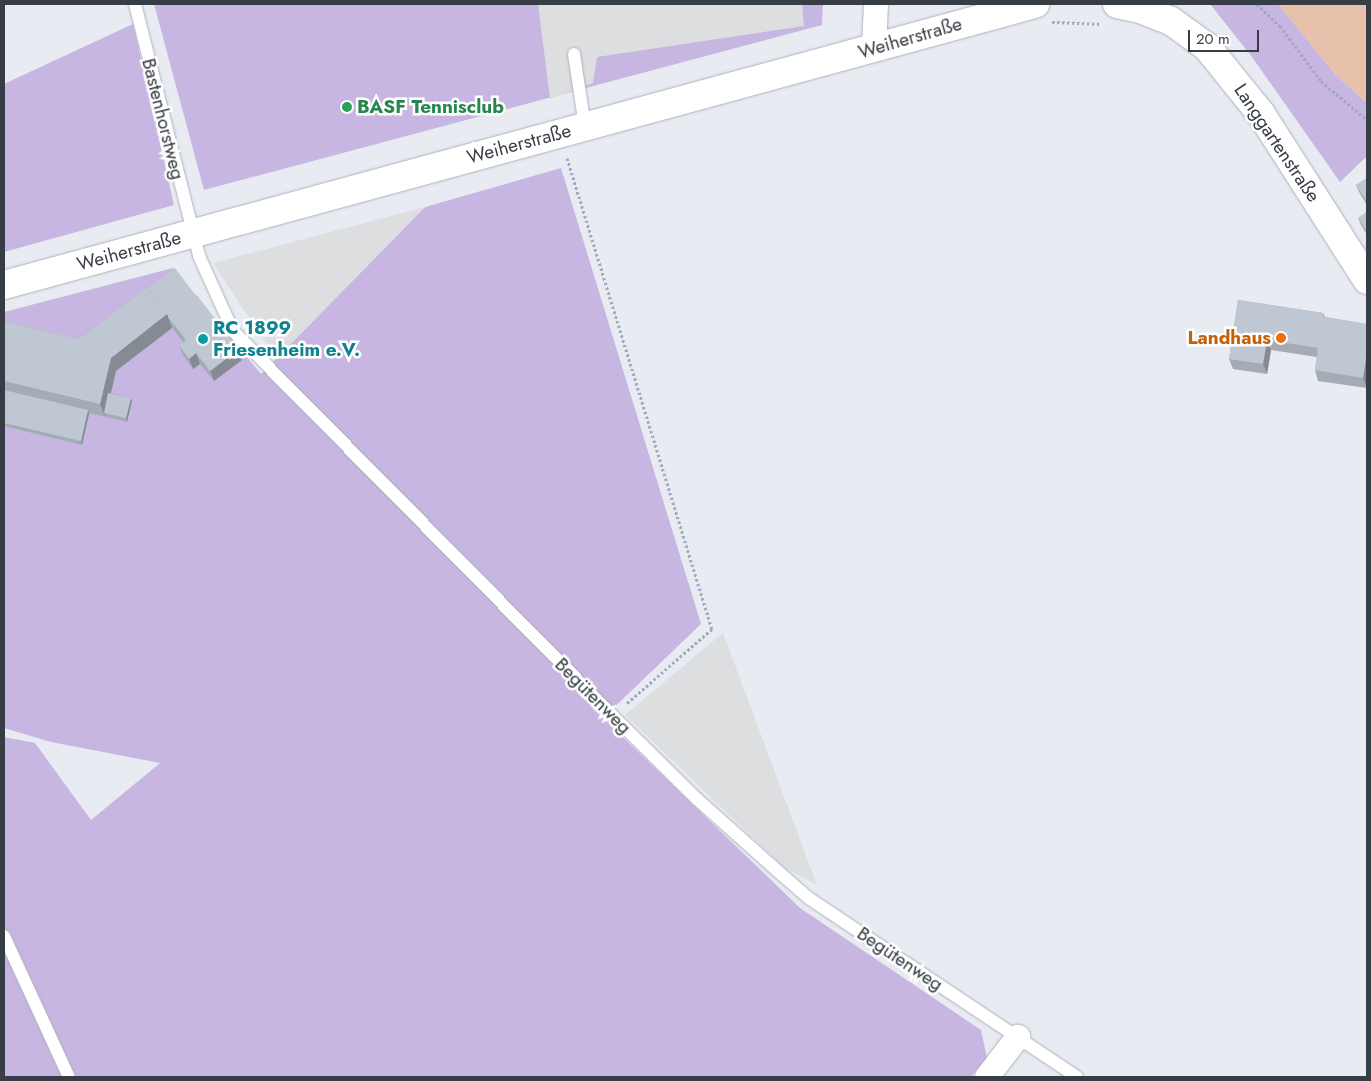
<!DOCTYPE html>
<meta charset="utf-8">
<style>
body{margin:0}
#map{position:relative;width:1371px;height:1081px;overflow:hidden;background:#e8ebf2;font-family:Jost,sans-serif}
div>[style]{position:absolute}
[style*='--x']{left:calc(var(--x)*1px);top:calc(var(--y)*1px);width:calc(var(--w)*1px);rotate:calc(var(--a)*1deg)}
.green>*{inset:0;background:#c7b6e1}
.parking>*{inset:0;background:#dcdee0}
.water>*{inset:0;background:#e7c1ab}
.path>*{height:3px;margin-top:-1.5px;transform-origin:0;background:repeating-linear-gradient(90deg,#9fabbc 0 2.5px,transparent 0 5px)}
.roads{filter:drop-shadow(0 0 1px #acb2bc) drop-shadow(0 0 1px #acb2bc)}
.service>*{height:12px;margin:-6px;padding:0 6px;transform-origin:6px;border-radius:6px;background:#fff}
.minor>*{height:24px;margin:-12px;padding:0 12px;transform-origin:12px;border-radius:12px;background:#fff}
.tertiary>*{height:28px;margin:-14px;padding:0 14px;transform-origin:14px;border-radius:14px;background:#fff}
.wall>*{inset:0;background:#a4abb5}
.shaded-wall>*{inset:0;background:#868b93}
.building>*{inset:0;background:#bfc7d2}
.dots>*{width:14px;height:14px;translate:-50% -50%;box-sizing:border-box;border:2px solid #fff;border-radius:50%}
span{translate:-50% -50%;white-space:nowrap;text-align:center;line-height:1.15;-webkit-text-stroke:5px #fff;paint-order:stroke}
.street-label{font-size:19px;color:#373d44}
.leisure-label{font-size:19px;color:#27864d;font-weight:700}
.left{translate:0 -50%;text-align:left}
.culture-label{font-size:19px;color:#0d838f;font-weight:700}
.food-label{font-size:19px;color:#c56008;font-weight:700}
.right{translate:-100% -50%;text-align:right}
.frame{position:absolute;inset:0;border:5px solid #373d44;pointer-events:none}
.scale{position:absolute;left:1188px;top:30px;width:71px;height:22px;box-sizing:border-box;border:2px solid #373d44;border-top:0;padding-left:6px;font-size:15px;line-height:18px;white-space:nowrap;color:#373d44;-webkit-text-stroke:4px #fff;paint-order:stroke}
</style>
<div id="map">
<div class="green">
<i style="clip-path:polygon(154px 4px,823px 4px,822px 25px,204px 190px)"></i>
<i style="clip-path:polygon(1210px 4px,1278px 4px,1336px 75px,1367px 103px,1367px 156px,1340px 182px,1252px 57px)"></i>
<i style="clip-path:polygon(133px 24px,174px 205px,4px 252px,4px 84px)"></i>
<i style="clip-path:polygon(561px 168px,701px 624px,603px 718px,800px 908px,981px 1030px,987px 1058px,971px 1077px,4px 1077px,4px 737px,35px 743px,91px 820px,160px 763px,51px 742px,4px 728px,4px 312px,173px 268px,261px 374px,425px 207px)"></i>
</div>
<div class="parking">
<i style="clip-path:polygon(538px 4px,802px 4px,804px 26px,597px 57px,593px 83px,550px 99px)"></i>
<i style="clip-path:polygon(425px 207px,276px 359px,213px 263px)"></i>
<i style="clip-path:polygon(723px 633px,817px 885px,785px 868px,625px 715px)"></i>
</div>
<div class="water">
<i style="clip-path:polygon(1278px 4px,1367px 4px,1367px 103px,1336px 75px)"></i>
</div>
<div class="path">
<i style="--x:1257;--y:4;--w:32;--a:44"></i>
<i style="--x:1280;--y:26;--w:69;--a:53.3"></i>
<i style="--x:1321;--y:81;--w:60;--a:40.3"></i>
<i style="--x:1052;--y:22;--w:49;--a:2.3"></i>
<i style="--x:567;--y:158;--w:493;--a:72.9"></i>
<i style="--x:712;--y:629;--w:114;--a:138.9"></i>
</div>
<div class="roads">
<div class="service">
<i style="--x:135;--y:4;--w:260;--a:75.7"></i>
<i style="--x:199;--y:256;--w:82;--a:65.6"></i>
<i style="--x:233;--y:331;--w:541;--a:45.37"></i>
<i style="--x:613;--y:716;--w:118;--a:44.7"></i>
<i style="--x:697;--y:799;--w:113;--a:41.8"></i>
<i style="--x:781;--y:874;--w:38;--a:41"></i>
<i style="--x:810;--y:899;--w:321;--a:33.7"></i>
<i style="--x:574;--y:54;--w:74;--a:81.4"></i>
<i style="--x:4;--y:936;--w:155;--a:65.3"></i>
</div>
<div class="minor">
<i style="--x:874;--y:48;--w:44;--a:-87.4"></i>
<i style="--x:987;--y:1077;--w:51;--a:-52.2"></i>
</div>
<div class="tertiary">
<i style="--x:1117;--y:4;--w:24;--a:12"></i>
<i style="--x:1140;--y:9;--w:33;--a:21"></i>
<i style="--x:1171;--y:21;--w:44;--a:35.8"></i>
<i style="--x:1207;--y:47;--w:86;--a:51.1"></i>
<i style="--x:1261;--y:114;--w:197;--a:57.4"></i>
<i style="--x:4;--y:285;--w:1069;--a:-15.25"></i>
</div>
</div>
<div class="wall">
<i style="clip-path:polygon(1367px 178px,1367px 205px,1359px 192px,1356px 185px)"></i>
<i style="clip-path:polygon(1367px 212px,1367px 235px,1361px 225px,1358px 218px)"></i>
<i style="clip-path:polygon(147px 287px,242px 360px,214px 381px,200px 364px,193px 369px,183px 355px,179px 345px,183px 342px,172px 327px,116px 371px,111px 393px,131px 398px,132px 401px,127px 422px,89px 413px,82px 445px,4px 426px,4px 321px,79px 339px)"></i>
<i style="clip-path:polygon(1238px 300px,1323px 313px,1325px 317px,1367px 324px,1367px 388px,1318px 381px,1315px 370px,1317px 357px,1271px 350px,1267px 374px,1233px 369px,1229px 359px)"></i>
</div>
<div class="shaded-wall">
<i style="clip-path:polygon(167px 314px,172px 328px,116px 371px,106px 414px,104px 413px,105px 417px,100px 404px,111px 358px)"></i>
<i style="clip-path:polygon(1267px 340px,1271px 350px,1267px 374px,1263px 364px)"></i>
<i style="clip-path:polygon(238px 350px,242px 360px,214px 381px,210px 371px)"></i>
<i style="clip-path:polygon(1367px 352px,1367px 388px,1363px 378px)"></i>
<i style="clip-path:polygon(196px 353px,200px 364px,193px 369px,189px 359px)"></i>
<i style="clip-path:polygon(131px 398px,132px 401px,127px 422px,126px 418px)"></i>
<i style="clip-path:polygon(88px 410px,89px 414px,82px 445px,81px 441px)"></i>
</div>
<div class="building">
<i style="clip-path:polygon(1367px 178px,1367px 202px,1356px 185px)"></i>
<i style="clip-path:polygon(1367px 212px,1367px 232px,1358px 218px)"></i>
<i style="clip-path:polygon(175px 268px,196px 296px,168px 317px,170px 320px,167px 314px,148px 288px)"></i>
<i style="clip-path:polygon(147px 287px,167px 314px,111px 358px,100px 404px,4px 381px,4px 321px,79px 339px)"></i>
<i style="clip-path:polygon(197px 295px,238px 350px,210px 371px,196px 353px,189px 359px,179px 345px,186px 340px,168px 317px)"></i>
<i style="clip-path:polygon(1238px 300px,1323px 313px,1323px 317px,1367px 324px,1367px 352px,1363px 378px,1315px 370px,1318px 348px,1267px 340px,1263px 364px,1229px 359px)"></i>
<i style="clip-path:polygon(4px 390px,88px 410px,81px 441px,4px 423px)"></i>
<i style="clip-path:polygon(108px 393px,131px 398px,126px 418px,104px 413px)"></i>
</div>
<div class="dots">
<i style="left:347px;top:107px;background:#2e9e5b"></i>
<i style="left:1281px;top:338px;background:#e8710a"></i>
<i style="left:203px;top:339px;background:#0f9aa8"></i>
</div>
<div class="street-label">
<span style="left:910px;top:38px;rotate:-16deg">Weiherstraße</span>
<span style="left:163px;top:119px;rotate:76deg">Bastenhorstweg</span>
<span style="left:1277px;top:143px;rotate:56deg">Langgartenstraße</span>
<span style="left:519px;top:144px;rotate:-15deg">Weiherstraße</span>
<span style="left:129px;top:251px;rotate:-15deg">Weiherstraße</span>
<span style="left:593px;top:696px;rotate:45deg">Begütenweg</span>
<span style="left:900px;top:959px;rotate:34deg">Begütenweg</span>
</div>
<div class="leisure-label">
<span class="left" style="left:357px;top:107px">BASF Tennisclub</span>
</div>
<div class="culture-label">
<span class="left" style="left:213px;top:339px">RC 1899<br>Friesenheim e.V.</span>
</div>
<div class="food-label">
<span class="right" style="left:1271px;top:338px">Landhaus</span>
</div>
<div class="frame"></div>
<div class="scale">20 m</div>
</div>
